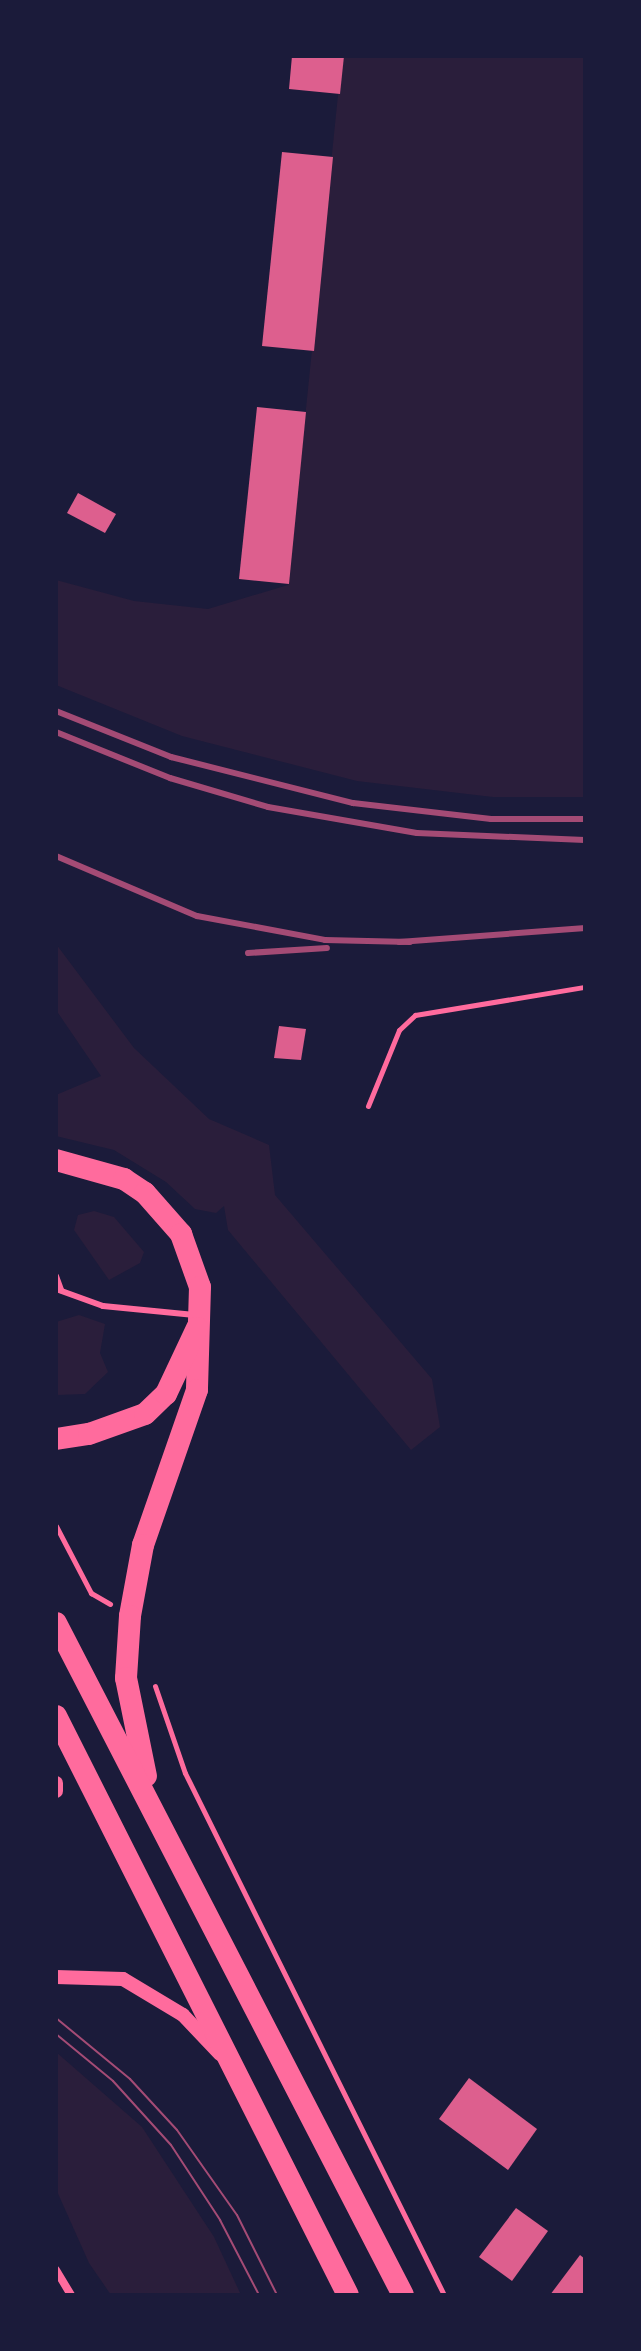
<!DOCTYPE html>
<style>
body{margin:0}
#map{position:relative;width:641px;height:2351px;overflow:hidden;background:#1b1b3a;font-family:Literata,serif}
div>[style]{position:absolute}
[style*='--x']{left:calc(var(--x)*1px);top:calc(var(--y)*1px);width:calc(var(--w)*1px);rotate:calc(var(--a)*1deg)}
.green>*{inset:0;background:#2a1e3b}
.building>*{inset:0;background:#dd5f8e}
.path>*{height:5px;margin:-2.5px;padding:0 2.5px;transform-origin:2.5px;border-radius:2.5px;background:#ff6b9d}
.service>*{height:6px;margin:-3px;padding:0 3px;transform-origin:3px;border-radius:3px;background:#ff6b9d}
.minor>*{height:8px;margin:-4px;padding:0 4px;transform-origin:4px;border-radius:4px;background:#ff6b9d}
.tertiary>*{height:14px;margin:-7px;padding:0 7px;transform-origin:7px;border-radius:7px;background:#ff6b9d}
.trunk>*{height:22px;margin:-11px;padding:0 11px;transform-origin:11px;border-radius:11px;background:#ff6b9d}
.tram>*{height:2px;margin:-1px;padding:0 1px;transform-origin:1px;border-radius:1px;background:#a44b75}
.rail>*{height:6px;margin:-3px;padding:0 3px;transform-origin:3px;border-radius:3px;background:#a44b75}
span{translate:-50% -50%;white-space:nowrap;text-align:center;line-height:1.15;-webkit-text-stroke:6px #1b1b3a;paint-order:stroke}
.frame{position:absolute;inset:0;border:58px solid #1b1b3a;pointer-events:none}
</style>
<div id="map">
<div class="green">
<i style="clip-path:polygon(342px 56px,585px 56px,585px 797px,493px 797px,357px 781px,182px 736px,56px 685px,56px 580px,134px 601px,208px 609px,288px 585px)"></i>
<i style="clip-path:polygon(56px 944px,134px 1048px,209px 1119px,269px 1145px,275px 1195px,432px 1379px,440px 1427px,411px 1450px,228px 1230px,224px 1206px,216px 1213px,195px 1209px,166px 1182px,114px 1150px,56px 1136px,56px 1095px,101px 1076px,56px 1010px)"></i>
<i style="clip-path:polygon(94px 1211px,114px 1217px,144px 1252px,140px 1263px,109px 1280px,74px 1230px,78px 1215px)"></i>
<i style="clip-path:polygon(79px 1315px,105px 1324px,100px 1353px,108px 1372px,85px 1394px,56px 1395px,56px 1322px)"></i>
<i style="clip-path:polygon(56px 2052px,142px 2127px,214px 2237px,241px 2295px,111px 2295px,89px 2263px,56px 2189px)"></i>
</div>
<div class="building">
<i style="clip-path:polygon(292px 56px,344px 56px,340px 94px,289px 89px)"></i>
<i style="clip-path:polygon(282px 152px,333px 157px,314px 351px,262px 346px)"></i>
<i style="clip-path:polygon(257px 407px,306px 412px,289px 584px,239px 579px)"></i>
<i style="clip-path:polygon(78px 493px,116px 514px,105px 533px,67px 513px)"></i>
<i style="clip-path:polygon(279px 1026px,306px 1029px,301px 1060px,274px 1058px)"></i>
<i style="clip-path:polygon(469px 2078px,537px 2129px,508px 2170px,439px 2119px)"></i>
<i style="clip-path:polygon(516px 2208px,548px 2231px,512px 2281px,479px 2257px)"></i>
<i style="clip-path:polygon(580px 2255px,585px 2259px,585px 2295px,550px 2295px)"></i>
</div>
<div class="path">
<i style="--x:368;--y:1106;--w:82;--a:-67.8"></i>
<i style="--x:399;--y:1030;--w:22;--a:-43"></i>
<i style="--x:415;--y:1015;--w:172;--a:-9.4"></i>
<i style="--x:56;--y:1526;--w:76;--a:62.4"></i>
<i style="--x:91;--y:1593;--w:22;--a:30"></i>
<i style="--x:155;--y:1686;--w:92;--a:71"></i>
<i style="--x:185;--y:1773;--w:583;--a:63.61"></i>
</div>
<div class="service">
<i style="--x:56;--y:1276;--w:15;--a:70"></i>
<i style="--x:56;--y:1289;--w:50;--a:19.9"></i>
<i style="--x:103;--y:1306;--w:92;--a:5.6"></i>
</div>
<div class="minor">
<i style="--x:56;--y:2270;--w:29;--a:59"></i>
</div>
<div class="tertiary">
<i style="--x:56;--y:1783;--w:8;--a:90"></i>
<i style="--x:56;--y:1977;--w:67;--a:1.7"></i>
<i style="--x:123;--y:1979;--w:70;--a:31"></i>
<i style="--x:183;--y:2015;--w:54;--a:46.5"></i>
</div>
<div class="trunk">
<i style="--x:56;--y:1160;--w:71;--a:15.6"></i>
<i style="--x:124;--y:1179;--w:25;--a:34"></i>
<i style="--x:145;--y:1193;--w:55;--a:48.7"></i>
<i style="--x:181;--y:1234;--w:56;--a:70.3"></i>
<i style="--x:200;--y:1287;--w:103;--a:91.7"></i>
<i style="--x:197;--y:1390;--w:164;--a:109.2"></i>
<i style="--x:143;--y:1545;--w:72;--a:100.4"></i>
<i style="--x:130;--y:1616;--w:62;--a:93.7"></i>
<i style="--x:126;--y:1678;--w:100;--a:78.5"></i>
<i style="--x:56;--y:1439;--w:33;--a:-9"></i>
<i style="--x:89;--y:1434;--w:59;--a:-19.7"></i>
<i style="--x:145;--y:1414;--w:29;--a:-44"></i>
<i style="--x:166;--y:1394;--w:73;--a:-64.8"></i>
<i style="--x:56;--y:1623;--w:756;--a:62.69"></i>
<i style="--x:56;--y:1716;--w:648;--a:63.24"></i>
</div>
<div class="tram">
<i style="--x:56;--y:2018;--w:96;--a:39.5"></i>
<i style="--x:130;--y:2079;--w:69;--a:47.3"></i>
<i style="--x:177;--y:2130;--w:104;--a:54.8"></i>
<i style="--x:237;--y:2215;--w:89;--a:63.4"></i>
<i style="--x:56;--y:2034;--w:74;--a:39.5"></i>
<i style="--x:113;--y:2081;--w:86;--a:47.8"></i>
<i style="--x:171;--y:2145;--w:90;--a:56.8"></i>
<i style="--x:220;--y:2220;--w:85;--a:62.5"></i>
</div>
<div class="rail">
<i style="--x:56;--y:711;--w:124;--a:21.8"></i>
<i style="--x:171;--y:757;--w:188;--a:14.2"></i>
<i style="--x:353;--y:803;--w:139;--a:6.6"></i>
<i style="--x:491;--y:819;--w:94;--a:0"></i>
<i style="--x:56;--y:732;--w:123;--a:22"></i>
<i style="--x:170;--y:778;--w:102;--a:16.5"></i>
<i style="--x:268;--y:807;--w:151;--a:9.9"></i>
<i style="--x:417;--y:833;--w:168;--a:2.4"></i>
<i style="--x:56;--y:856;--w:153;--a:23.1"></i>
<i style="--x:197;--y:916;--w:130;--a:10.6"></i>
<i style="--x:325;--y:940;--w:85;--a:1.3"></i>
<i style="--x:399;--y:942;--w:187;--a:-4.3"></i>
<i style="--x:248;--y:953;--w:79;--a:-3.6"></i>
</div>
<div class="frame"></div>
</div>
